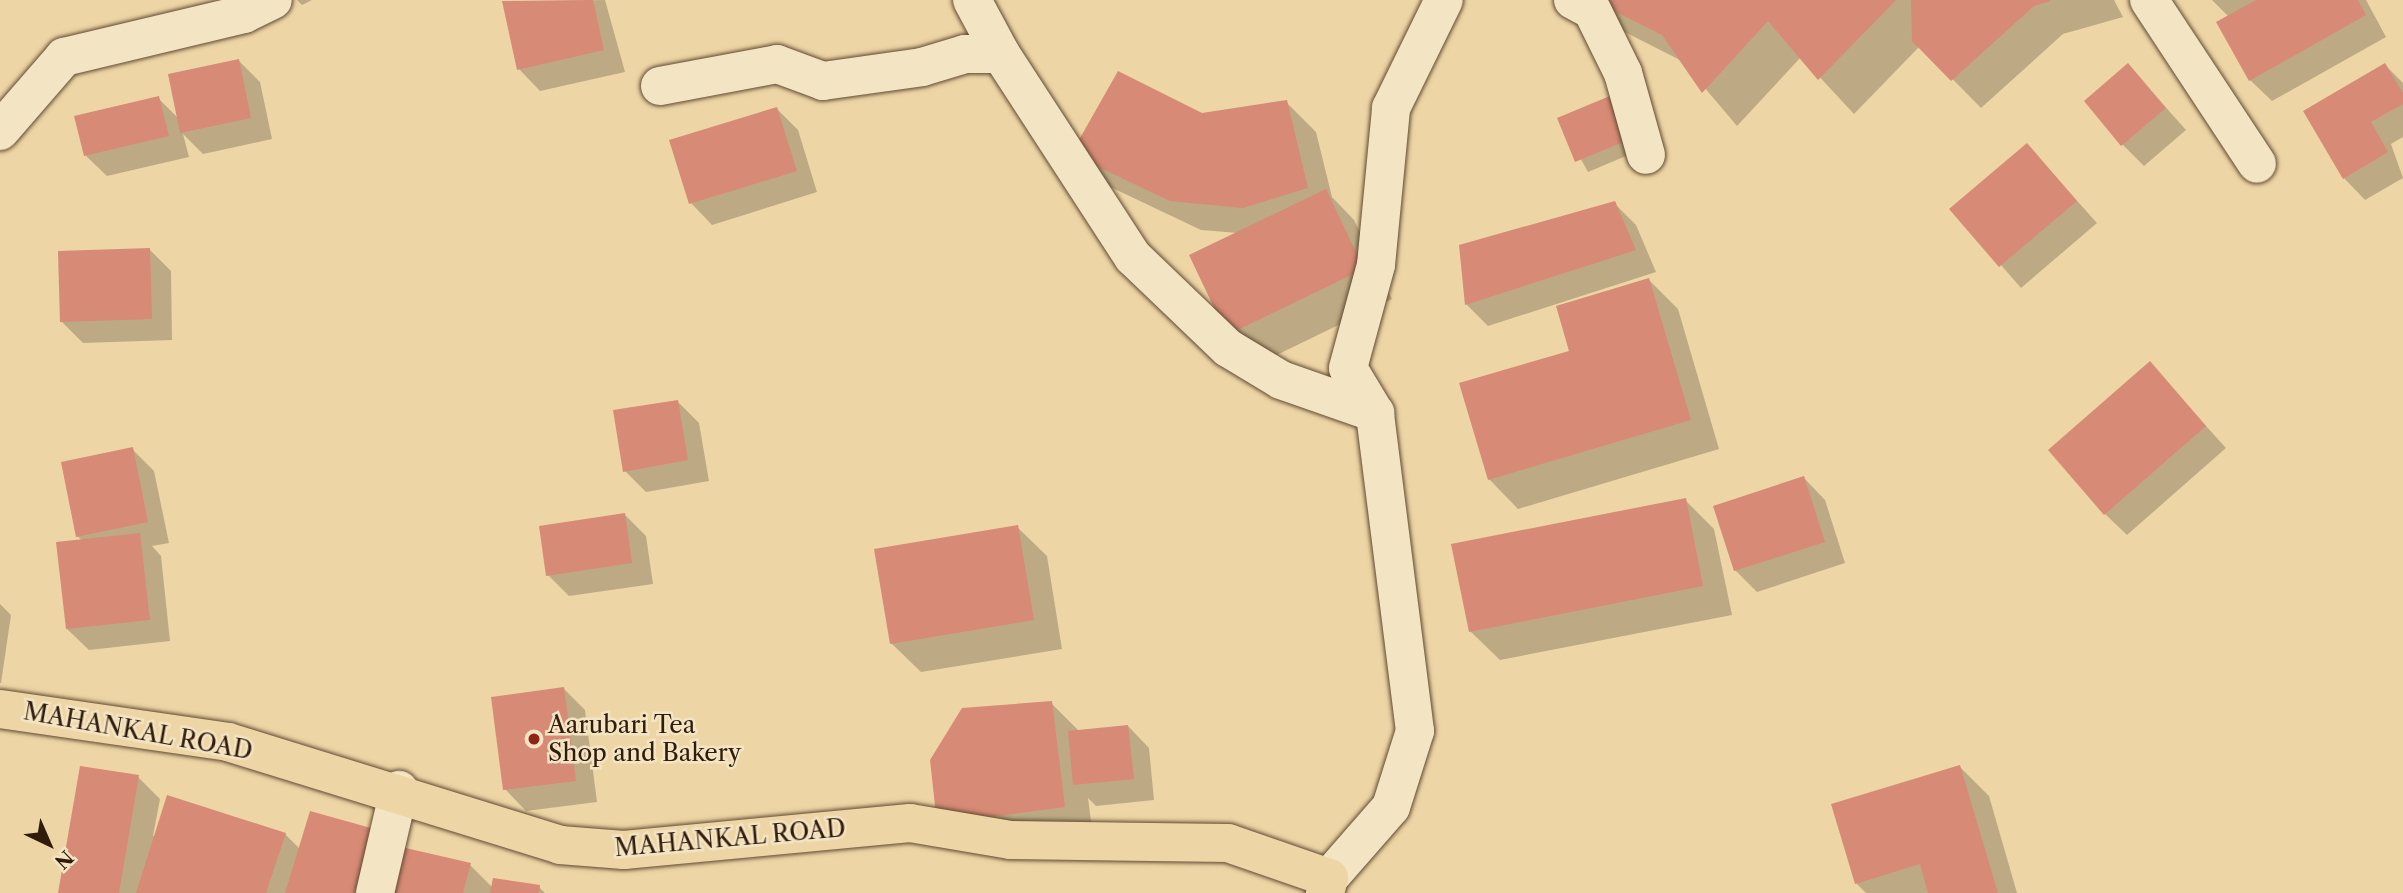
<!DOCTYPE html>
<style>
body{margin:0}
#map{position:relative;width:2403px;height:893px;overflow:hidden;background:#edd5a5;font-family:"Libre Caslon Text",serif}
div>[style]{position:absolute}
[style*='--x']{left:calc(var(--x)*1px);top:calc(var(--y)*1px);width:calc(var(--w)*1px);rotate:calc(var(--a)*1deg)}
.shadow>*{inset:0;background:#0003}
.building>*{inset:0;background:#d78a75}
.roads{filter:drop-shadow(0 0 2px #604a32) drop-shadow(0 0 2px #604a32)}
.minor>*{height:38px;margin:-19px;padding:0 19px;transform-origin:19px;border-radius:19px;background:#f3e4c4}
.major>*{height:38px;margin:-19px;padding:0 19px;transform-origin:19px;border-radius:19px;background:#edd5a5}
.dots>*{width:19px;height:19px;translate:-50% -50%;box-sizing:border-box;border:4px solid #f3e4c4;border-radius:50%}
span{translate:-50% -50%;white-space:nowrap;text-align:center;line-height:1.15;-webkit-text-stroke:5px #f3e4c4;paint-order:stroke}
.poi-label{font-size:24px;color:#311c0c}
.left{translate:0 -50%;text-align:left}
.street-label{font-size:24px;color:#311c0c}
.north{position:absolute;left:14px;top:809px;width:70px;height:70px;-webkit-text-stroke:5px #f3e4c4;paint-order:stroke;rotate:136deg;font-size:19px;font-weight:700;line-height:28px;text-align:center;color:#311c0c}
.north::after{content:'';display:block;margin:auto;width:24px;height:32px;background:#311c0c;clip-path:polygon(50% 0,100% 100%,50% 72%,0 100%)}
</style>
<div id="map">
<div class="shadow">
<i style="clip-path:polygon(297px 0,312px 0,302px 5px)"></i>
<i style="clip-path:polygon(605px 0,625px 72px,540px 91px,519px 69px,504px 2px)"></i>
<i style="clip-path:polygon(1576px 0,2114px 0,2123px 17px,2063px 34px,1981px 108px,1920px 46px,1854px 114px,1801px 57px,1737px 126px,1682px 61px,1593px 16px)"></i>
<i style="clip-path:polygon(2212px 0,2366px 0,2386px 37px,2272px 101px,2250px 80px,2229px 17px)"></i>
<i style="clip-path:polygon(239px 61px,260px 82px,272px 139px,203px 154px,183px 134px,189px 157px,107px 176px,85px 155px,158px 98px,179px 119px)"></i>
<i style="clip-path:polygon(2128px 65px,2186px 130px,2144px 166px,2122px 144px)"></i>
<i style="clip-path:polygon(2385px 65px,2403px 83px,2403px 137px,2391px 144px,2403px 178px,2365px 200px,2344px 178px)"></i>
<i style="clip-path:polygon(1286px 102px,1316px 132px,1332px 197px,1354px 220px,1392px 299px,1258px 364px,1228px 334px,1238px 233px,1201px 230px,1102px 183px,1073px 154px)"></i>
<i style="clip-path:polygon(777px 109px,798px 130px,817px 192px,712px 225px,691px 203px)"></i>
<i style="clip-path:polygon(1559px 119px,1645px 148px,1588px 172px)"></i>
<i style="clip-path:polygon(2027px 145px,2097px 223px,2021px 288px,1952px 209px)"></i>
<i style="clip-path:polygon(1614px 203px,1636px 225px,1656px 272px,1488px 326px,1467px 305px,1461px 247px)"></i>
<i style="clip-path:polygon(149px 249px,171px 271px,172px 340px,83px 343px,62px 322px)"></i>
<i style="clip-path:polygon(1649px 280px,1678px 309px,1719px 449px,1518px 509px,1489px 479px,1571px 352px)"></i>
<i style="clip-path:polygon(2150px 364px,2226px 448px,2127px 535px,2105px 514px)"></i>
<i style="clip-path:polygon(677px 401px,699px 423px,709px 481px,646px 492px,625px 471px)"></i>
<i style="clip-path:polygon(132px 449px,154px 471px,169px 543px,152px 546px,161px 556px,170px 641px,89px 650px,67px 629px,83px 541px,77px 536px)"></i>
<i style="clip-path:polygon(1804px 478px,1825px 500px,1845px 563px,1757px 592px,1735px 570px)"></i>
<i style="clip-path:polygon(1685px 500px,1714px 529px,1732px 615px,1500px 660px,1470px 631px)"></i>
<i style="clip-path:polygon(624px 514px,646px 536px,653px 584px,569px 596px,548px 575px)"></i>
<i style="clip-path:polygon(1017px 527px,1047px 556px,1062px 649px,921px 672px,891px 643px)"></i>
<i style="clip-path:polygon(0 604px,11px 615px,1px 683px,0 683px)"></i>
<i style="clip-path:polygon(564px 689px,585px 710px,597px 802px,526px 811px,505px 789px)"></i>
<i style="clip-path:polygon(1051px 703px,1079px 731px,1128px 726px,1149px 748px,1154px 800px,1096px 806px,1088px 798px,1093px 836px,968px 852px)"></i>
<i style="clip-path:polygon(1960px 767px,1989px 796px,2017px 893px,1866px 893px,1856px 883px)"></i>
<i style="clip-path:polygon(138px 777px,160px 799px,153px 836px,285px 834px,300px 849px,398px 853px,470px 865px,493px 888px,539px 887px,545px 893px,60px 893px)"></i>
</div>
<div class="building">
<i style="clip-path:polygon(593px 0,604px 50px,517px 70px,502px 1px)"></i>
<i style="clip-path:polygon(1592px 0,1896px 0,1818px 80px,1768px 21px,1702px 93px,1662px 35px)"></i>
<i style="clip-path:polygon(1911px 0,2050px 0,2050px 1px,2034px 6px,1951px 81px,1912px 41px)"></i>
<i style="clip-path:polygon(2256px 0,2358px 0,2366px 15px,2249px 81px,2216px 22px)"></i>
<i style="clip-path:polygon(239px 59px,251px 118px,180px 133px,168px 74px)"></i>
<i style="clip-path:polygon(2128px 63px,2166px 108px,2121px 146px,2084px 101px)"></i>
<i style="clip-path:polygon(2385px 63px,2403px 93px,2403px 104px,2371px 122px,2388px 152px,2343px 179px,2303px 111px)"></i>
<i style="clip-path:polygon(1118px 71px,1202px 113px,1287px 100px,1308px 188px,1243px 208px,1170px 201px,1071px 154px)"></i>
<i style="clip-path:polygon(1617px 93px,1635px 137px,1575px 162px,1557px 118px)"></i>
<i style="clip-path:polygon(159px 96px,169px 136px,84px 156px,74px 116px)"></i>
<i style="clip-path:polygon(777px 107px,797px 171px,689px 204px,669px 140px)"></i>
<i style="clip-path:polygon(2027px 143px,2077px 201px,1999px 267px,1949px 209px)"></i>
<i style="clip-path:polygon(1326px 189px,1364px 269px,1227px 335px,1189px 255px)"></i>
<i style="clip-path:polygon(1615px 201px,1636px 250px,1465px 305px,1459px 245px)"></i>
<i style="clip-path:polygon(150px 248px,152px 319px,60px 322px,58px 251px)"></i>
<i style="clip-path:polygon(1649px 278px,1691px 420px,1488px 480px,1459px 383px,1569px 351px,1556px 306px)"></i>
<i style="clip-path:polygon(2150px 361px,2206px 426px,2104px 515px,2048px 450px)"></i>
<i style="clip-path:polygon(678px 400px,688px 460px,623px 472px,613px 410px)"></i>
<i style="clip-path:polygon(133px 447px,148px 522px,76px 537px,61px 462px)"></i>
<i style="clip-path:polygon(1804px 476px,1825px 542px,1734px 571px,1713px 506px)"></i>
<i style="clip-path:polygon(1686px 498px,1703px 586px,1469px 632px,1451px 544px)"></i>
<i style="clip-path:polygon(625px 513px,632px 563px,546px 576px,539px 526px)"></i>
<i style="clip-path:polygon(1018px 525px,1034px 620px,890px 644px,874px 549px)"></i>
<i style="clip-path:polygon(140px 533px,150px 620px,66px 629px,56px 542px)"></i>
<i style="clip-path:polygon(564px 687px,576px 781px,503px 790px,491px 697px)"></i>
<i style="clip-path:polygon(1052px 701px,1065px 807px,937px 824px,930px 760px,962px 708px)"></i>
<i style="clip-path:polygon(1128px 725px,1134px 779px,1073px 785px,1068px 731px)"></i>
<i style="clip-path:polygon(1960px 765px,1998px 893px,1928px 893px,1920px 864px,1855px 884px,1831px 804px)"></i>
<i style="clip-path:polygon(80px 766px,139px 775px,119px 893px,58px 893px)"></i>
<i style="clip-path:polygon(167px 795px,286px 833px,266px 893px,136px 893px)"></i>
<i style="clip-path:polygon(310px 811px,378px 830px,360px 893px,285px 893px)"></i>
<i style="clip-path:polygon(397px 846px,471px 863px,463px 893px,387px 893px)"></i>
<i style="clip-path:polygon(493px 878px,540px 885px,539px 893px,490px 893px)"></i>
</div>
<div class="roads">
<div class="minor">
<i style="--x:972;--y:0;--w:61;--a:61.8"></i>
<i style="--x:1573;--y:0;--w:21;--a:28"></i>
<i style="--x:1592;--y:10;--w:70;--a:63.8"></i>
<i style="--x:1623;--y:73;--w:85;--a:74.3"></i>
<i style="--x:2149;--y:0;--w:196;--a:56.6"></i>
<i style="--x:660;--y:86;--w:119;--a:-10.6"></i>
<i style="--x:777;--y:64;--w:49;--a:20.3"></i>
<i style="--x:823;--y:81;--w:100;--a:-8"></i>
<i style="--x:922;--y:67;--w:45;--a:-16.8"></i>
<i style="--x:965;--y:54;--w:36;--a:0"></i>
<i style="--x:1001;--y:54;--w:242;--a:57"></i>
<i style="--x:1133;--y:257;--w:132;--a:43.8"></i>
<i style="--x:1228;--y:348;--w:62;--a:31.1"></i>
<i style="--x:1281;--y:380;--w:100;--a:19.3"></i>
<i style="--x:0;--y:131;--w:98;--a:-49.1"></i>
<i style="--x:64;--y:57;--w:185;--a:-13.4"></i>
<i style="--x:244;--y:14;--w:32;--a:-26"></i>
<i style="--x:1329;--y:878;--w:94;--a:-48.9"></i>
<i style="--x:1391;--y:807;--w:80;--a:-72.5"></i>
<i style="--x:1415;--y:731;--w:321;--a:-97.2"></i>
<i style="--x:1375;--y:413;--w:52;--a:-121"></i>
<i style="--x:1348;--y:368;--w:107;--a:-74.8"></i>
<i style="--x:1376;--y:265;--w:158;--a:-84.5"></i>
<i style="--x:1391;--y:108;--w:120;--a:-63.9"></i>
<i style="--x:375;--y:893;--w:106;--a:-76.9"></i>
</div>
<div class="major">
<i style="--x:0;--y:709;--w:230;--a:8.2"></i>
<i style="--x:228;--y:742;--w:348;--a:17.2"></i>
<i style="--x:560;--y:845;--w:64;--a:4.5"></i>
<i style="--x:624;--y:850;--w:287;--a:-5.4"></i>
<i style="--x:910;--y:823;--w:102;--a:9.6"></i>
<i style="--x:1011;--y:840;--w:217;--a:0.8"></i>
<i style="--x:1228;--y:843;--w:107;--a:19.1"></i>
<i style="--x:1329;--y:878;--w:16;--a:105"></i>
</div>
</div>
<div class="dots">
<i style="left:534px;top:739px;background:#8f2418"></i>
</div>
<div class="poi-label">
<span class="left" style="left:548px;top:739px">Aarubari Tea<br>Shop and Bakery</span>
</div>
<div class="street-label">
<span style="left:138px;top:731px;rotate:10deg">MAHANKAL ROAD</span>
<span style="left:730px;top:838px;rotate:-5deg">MAHANKAL ROAD</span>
</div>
<div class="north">N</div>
</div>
